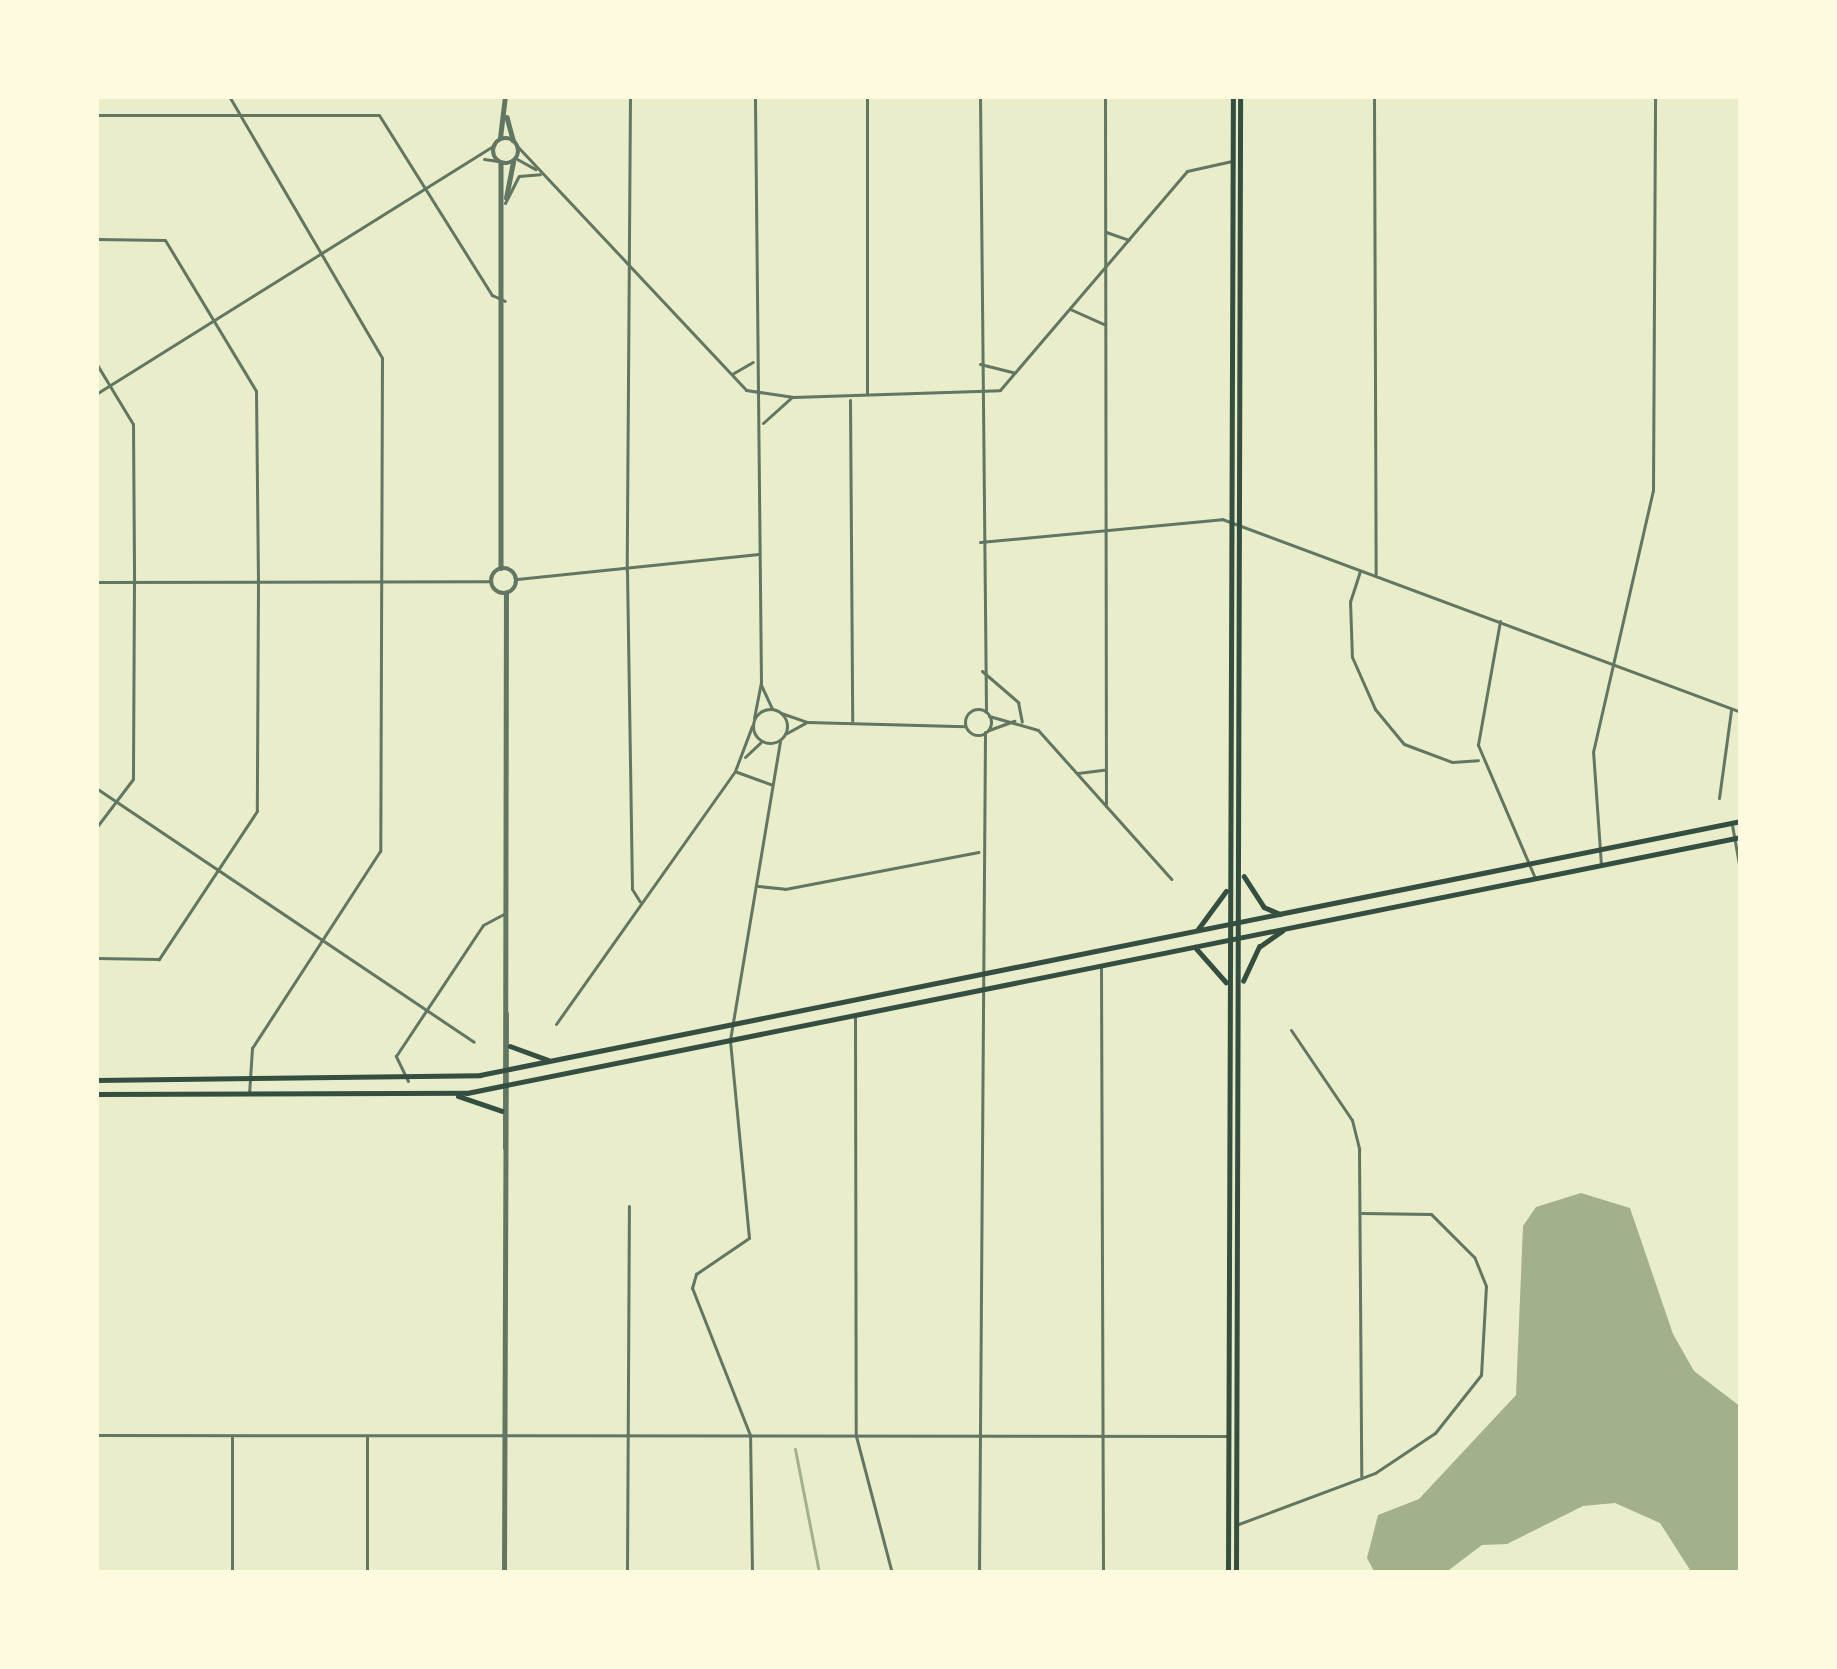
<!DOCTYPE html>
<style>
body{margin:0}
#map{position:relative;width:1837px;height:1669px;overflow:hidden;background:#e9edc9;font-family:Signika,sans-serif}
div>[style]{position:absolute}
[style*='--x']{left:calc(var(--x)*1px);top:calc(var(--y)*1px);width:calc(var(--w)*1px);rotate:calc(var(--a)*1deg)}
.water>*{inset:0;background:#a3b18a}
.stream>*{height:3px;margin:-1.5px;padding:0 1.5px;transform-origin:1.5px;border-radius:1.5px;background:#a3b18a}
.minor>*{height:3px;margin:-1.5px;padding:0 1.5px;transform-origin:1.5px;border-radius:1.5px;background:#617663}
.minor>.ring{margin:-1.5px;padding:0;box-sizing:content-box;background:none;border:3px solid #617663;border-radius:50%}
.tertiary>*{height:4.5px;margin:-2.25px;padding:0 2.25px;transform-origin:2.25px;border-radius:2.25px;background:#617663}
.tertiary>.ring{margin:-2.25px;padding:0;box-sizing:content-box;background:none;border:4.5px solid #617663;border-radius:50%}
.secondary>*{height:4.5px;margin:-2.25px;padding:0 2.25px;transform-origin:2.25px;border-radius:2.25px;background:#344e41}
span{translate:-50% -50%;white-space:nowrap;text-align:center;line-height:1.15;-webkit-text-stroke:12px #fefae0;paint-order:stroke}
.frame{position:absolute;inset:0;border:99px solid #fefae0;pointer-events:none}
</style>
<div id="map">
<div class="water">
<i style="clip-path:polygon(1581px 1193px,1630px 1208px,1673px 1334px,1694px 1371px,1741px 1407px,1741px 1573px,1692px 1573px,1660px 1523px,1615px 1503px,1583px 1506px,1507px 1544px,1482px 1545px,1445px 1573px,1375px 1573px,1367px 1558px,1378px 1515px,1419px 1499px,1516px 1395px,1523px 1226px,1536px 1207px)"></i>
</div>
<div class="stream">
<i style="--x:795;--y:1449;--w:126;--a:79"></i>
</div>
<div class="minor">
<i style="--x:229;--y:96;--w:303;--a:59.7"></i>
<i style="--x:382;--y:358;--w:493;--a:90.2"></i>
<i style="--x:380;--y:851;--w:235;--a:123"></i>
<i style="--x:252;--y:1048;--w:46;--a:93.7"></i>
<i style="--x:630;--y:96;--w:475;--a:90.4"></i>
<i style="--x:627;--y:571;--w:318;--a:89.1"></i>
<i style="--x:632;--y:889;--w:15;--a:58"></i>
<i style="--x:867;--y:96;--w:298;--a:90"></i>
<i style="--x:980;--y:96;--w:616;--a:89.44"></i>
<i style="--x:1105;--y:96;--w:710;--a:89.92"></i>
<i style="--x:1374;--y:96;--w:478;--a:89.8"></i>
<i style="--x:96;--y:115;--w:283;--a:0"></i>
<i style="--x:379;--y:115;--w:213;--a:57.9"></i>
<i style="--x:492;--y:295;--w:14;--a:25"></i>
<i style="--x:518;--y:147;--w:333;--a:46.8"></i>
<i style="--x:746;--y:390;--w:48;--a:8.5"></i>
<i style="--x:793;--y:397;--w:207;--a:-1.9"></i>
<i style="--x:1000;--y:390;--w:288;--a:-49.5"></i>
<i style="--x:1187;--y:171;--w:46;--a:-12.5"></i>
<i style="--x:484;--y:159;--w:14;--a:8"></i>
<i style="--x:517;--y:159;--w:21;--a:29"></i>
<i style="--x:505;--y:203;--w:30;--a:-63"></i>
<i style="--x:519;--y:176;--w:21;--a:-5"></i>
<i style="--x:1106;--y:232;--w:24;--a:19"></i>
<i style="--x:96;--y:239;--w:69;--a:0.8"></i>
<i style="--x:165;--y:240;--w:176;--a:58.9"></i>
<i style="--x:256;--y:391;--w:192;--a:89.4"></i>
<i style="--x:258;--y:583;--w:228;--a:90.3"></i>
<i style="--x:257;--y:811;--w:178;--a:123.5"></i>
<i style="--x:159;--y:959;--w:63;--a:-179.1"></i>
<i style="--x:1070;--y:309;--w:37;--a:24"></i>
<i style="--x:96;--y:363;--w:71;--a:58.8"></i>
<i style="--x:133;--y:424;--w:158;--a:89.6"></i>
<i style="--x:134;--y:582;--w:197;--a:90.3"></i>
<i style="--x:133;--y:779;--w:61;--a:127.1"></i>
<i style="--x:980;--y:364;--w:36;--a:14"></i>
<i style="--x:732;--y:374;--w:24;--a:-30"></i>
<i style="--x:96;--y:394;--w:470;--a:-32"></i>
<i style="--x:850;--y:400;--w:321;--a:89.6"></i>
<i style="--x:763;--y:423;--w:38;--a:-42"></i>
<i style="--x:980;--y:542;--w:243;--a:-5.4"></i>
<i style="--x:1222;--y:519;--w:554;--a:20.4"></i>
<i style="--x:1360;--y:571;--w:32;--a:108"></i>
<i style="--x:1350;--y:601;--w:56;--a:88"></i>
<i style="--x:1352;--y:657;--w:57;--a:66.1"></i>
<i style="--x:1375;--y:709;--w:45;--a:50.4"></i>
<i style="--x:1404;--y:744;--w:51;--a:20.6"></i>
<i style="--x:1452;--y:762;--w:26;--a:-4"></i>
<i style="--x:517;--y:579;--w:243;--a:-5.9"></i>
<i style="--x:96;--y:582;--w:395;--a:-0.1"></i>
<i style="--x:1500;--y:621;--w:126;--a:100.1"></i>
<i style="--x:1478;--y:745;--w:145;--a:66.8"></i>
<i style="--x:982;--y:671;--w:48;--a:40.7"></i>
<i style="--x:1018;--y:702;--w:20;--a:79"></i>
<i style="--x:761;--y:685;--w:26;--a:65"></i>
<i class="ring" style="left:753px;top:709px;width:31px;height:31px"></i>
<i class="ring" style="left:965px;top:709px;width:23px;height:23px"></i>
<i style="--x:781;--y:713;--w:28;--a:19"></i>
<i style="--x:807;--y:722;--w:158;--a:1.5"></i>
<i style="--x:989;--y:716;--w:51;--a:15.9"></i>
<i style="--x:1038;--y:730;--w:200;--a:48.2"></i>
<i style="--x:754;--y:718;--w:36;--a:-79"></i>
<i style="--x:761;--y:683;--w:587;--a:-90.59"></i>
<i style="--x:989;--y:730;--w:27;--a:-20"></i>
<i style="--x:787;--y:733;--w:21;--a:-29"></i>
<i style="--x:745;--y:757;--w:21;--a:-43"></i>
<i style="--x:737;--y:772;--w:37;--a:20"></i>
<i style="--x:1078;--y:773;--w:26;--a:-7"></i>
<i style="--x:96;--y:788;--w:455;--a:33.9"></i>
<i style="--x:1719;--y:798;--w:89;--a:-82.2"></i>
<i style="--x:1732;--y:825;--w:51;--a:79.8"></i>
<i style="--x:1601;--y:865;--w:113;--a:-94"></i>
<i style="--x:1593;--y:752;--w:268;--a:-77.1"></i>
<i style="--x:1653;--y:491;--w:395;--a:-89.7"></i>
<i style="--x:758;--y:886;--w:27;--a:6"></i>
<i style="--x:785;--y:889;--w:197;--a:-10.8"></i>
<i style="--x:1101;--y:967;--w:606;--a:89.81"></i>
<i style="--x:855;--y:1016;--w:420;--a:89.9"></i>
<i style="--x:856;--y:1436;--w:142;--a:75.3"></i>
<i style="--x:556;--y:1024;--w:310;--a:-54.7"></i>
<i style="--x:735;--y:771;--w:48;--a:-69.3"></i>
<i style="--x:1291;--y:1030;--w:109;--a:55.9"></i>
<i style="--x:1352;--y:1120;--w:30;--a:76"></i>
<i style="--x:1359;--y:1149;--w:327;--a:89.6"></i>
<i style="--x:408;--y:1081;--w:28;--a:-116"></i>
<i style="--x:396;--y:1056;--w:157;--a:-56.4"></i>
<i style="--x:483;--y:925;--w:24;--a:-28"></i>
<i style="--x:96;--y:1435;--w:1132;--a:0.05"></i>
<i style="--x:367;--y:1437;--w:136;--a:90"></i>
<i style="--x:1236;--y:1525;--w:148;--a:-20.5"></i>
<i style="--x:1375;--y:1473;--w:72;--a:-33.7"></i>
<i style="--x:1435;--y:1433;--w:74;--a:-51.6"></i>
<i style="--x:1481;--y:1375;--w:89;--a:-86.8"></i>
<i style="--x:1486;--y:1286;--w:31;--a:-112"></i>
<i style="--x:1474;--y:1257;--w:61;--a:-135"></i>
<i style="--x:1431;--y:1214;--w:69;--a:-179.2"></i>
<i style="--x:232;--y:1573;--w:136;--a:-90"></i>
<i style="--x:627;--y:1573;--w:367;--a:-89.7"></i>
<i style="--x:752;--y:1573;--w:138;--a:-90.8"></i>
<i style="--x:750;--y:1435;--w:158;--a:-111.5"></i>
<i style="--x:692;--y:1288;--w:15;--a:-74"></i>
<i style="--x:696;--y:1274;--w:64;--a:-34.2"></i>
<i style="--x:749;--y:1238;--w:199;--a:-95.5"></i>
<i style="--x:730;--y:1040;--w:303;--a:-80.5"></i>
<i style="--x:979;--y:1573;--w:841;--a:-89.59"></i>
</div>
<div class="tertiary">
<i style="--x:507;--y:117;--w:24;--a:75"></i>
<i style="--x:500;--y:138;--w:42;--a:-83.2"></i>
<i class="ring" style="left:493px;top:138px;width:21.5px;height:21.5px"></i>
<i style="--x:501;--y:163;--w:405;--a:90"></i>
<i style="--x:506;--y:198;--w:37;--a:-79"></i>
<i class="ring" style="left:491px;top:568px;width:21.5px;height:21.5px"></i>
<i style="--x:505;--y:1148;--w:555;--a:-89.9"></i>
<i style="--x:504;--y:1573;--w:559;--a:-89.8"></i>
</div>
<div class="secondary">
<i style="--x:1244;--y:876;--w:37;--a:57"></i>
<i style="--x:1264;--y:907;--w:17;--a:24"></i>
<i style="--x:1198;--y:929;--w:47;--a:-53.6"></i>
<i style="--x:1195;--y:947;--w:47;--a:48.5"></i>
<i style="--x:1243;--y:981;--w:38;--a:-65"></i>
<i style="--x:1259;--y:947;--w:28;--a:-35"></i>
<i style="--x:510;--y:1046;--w:40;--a:20.2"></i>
<i style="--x:96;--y:1080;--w:384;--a:-0.7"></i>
<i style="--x:480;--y:1075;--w:1286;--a:-11.39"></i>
<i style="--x:96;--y:1094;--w:371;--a:-0.2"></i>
<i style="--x:467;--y:1093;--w:1299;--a:-11.36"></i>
<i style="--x:458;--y:1096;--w:46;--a:18.8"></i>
<i style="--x:1228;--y:1573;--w:1477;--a:-89.81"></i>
<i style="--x:1236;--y:1573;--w:1477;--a:-89.84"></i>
</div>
<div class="frame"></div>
</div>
